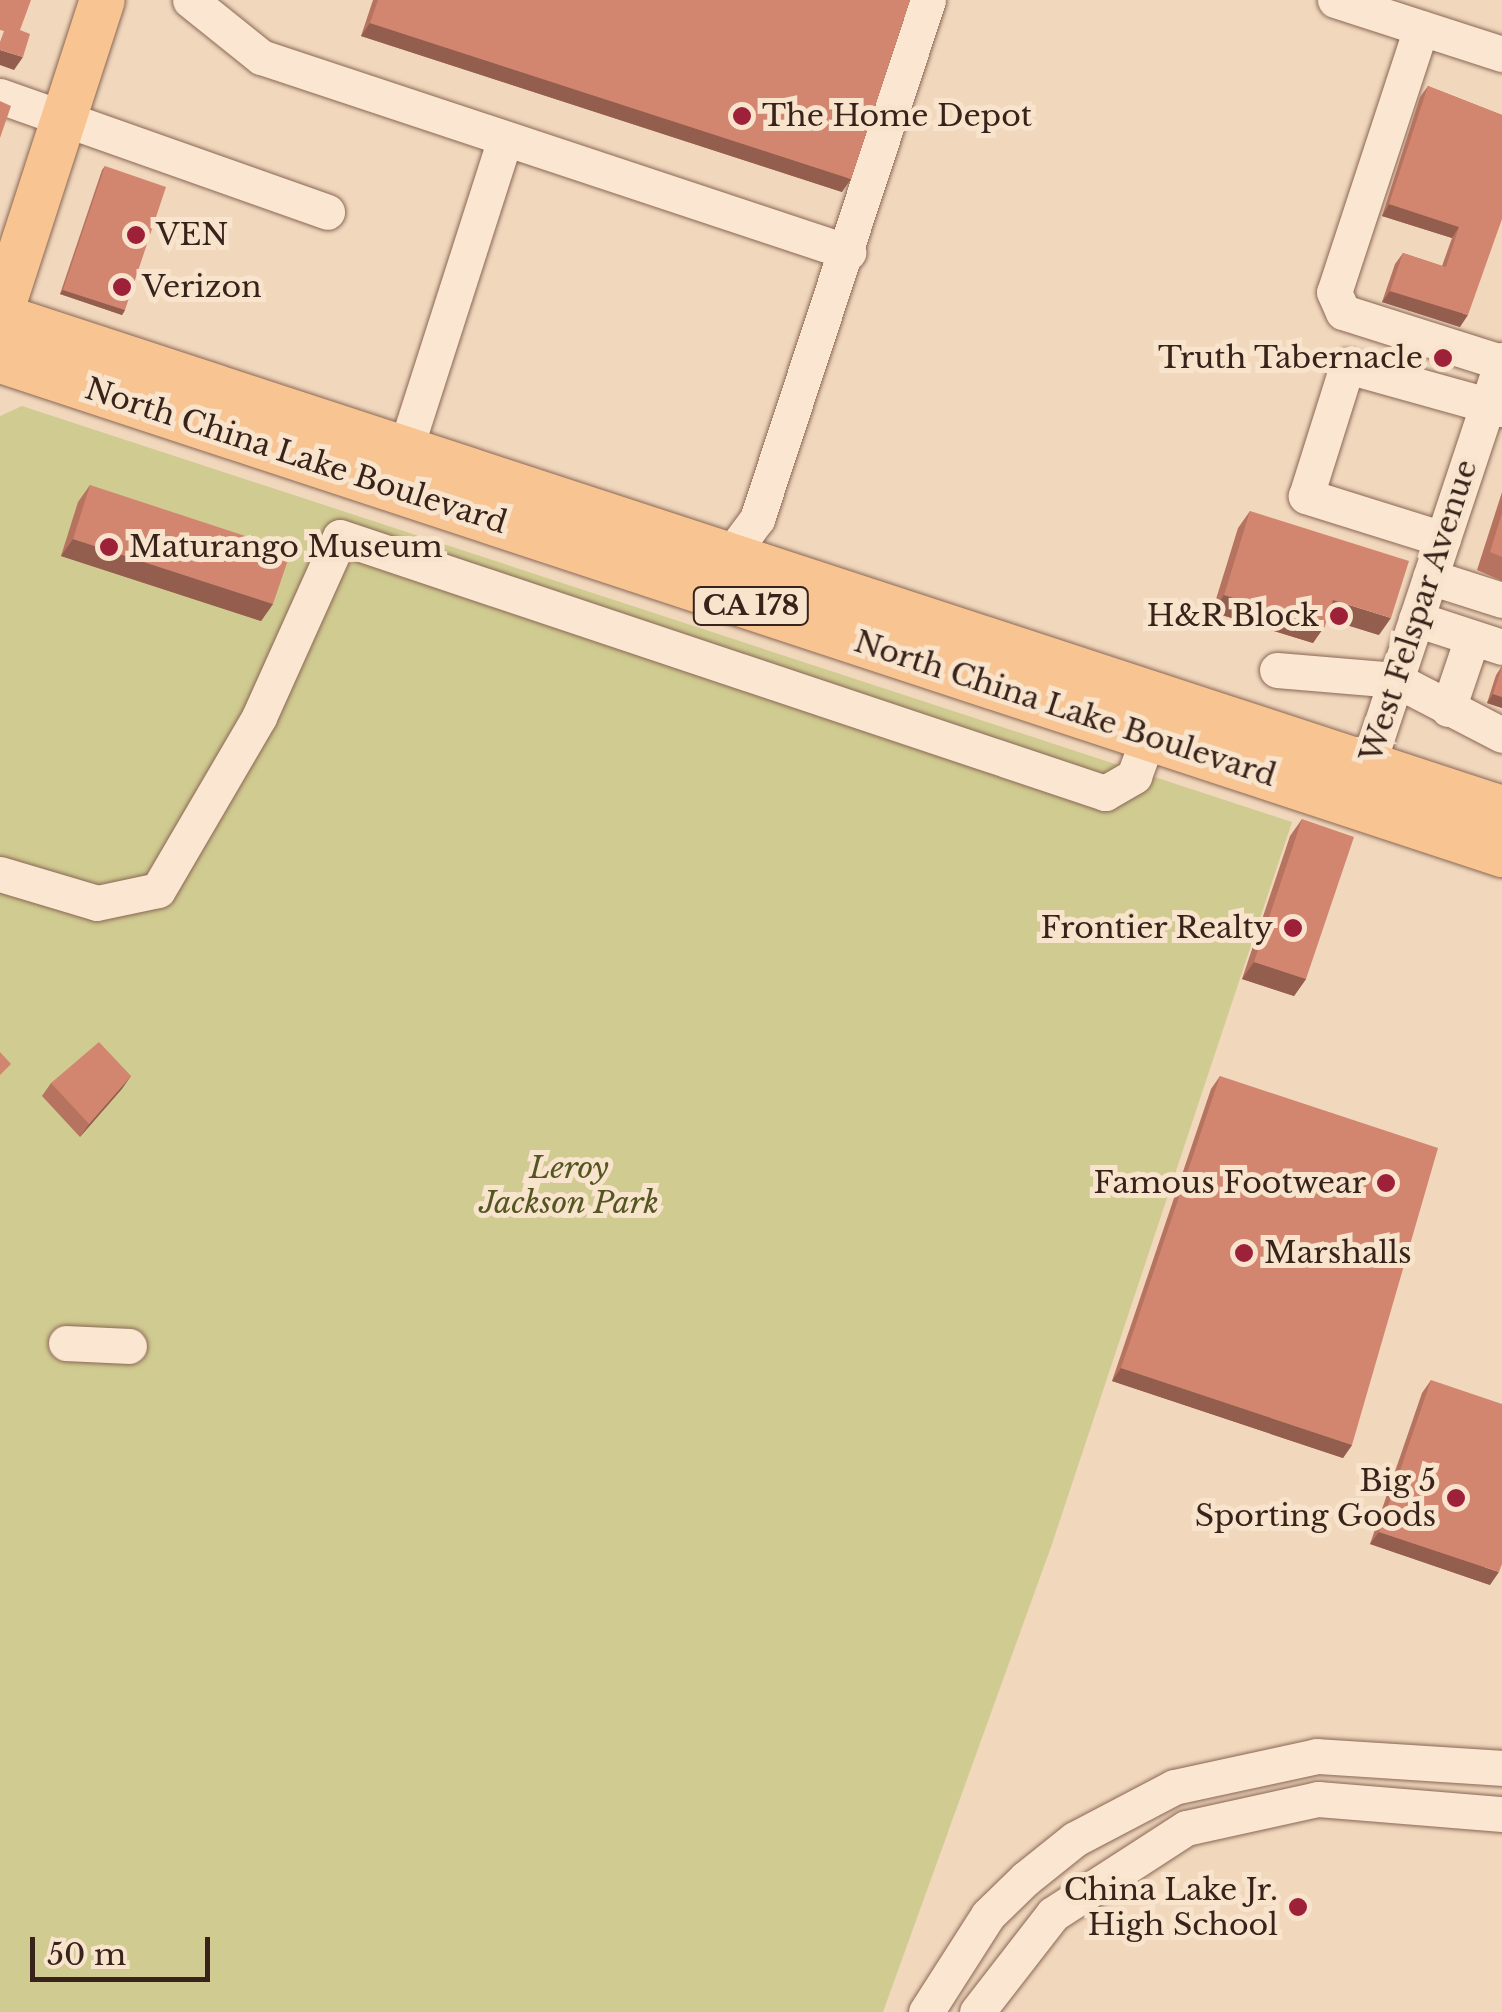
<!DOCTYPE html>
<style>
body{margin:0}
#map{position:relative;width:1502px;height:2012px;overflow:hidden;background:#f1d8bd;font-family:"Libre Baskerville",serif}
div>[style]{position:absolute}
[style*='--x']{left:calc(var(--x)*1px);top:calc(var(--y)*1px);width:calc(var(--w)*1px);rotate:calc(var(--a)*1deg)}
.green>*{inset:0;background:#d0cb91}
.roads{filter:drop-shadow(0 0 2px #8a6755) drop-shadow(0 0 2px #8a6755)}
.minor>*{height:35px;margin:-17.5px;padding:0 17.5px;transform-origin:17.5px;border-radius:17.5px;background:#fbe6d1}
.major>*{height:45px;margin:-22.5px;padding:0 22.5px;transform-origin:22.5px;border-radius:22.5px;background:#f8c491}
.wall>*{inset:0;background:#b57360}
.shaded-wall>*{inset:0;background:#935e4e}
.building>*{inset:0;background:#d28670}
.dots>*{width:28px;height:28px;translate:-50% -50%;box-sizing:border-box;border:5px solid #f8e3cd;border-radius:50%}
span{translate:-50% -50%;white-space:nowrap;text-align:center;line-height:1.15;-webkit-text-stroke:10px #f8e3cd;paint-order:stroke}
.shield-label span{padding:2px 8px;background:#f8e3cd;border:2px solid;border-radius:8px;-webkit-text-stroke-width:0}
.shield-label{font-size:28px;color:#38231b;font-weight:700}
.poi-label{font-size:30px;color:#38231b}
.left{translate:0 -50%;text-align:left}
.right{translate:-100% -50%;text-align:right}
.street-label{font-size:30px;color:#38231b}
.park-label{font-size:30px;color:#535620;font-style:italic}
.scale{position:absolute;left:30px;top:1937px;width:180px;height:45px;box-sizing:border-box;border:5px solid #38231b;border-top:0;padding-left:12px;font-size:30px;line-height:35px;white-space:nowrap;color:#38231b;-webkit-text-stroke:8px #f8e3cd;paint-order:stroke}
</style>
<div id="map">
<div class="green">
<i style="clip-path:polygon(22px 406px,1292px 822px,1052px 1544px,883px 2012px,0 2012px,0 416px)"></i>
</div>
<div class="roads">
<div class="minor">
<i style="--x:190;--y:0;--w:91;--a:38.8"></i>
<i style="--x:261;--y:57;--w:619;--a:18.38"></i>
<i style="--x:1335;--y:0;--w:176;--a:17.9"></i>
<i style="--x:1421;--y:28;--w:278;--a:108.2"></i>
<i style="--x:1334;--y:292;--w:22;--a:66"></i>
<i style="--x:1343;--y:312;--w:166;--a:17.6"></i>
<i style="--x:0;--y:96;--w:347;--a:19.5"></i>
<i style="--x:406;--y:447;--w:324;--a:-72.2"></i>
<i style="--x:1443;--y:539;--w:144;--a:-162.6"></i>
<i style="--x:1306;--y:496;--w:136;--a:-72.5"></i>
<i style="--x:1347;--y:366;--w:161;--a:15.5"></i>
<i style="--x:731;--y:554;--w:44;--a:-53.4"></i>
<i style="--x:757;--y:519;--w:546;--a:-71.76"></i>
<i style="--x:1430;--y:577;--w:76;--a:17.7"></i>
<i style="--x:1416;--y:619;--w:90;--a:18"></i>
<i style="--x:1277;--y:670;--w:119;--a:4.8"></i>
<i style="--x:1396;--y:680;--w:119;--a:27.4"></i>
<i style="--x:1448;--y:709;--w:75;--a:-71.3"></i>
<i style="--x:1361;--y:785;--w:448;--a:-71.6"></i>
<i style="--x:0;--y:874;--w:101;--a:16.6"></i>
<i style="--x:97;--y:903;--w:62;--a:-12"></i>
<i style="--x:158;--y:890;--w:200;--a:-59.7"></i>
<i style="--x:259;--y:717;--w:197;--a:-65.8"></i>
<i style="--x:340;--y:537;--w:807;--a:18.5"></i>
<i style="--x:1105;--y:793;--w:34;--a:-30"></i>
<i style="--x:1134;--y:776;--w:40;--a:-69.8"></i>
<i style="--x:66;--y:1343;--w:63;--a:2.7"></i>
<i style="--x:926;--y:2012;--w:115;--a:-57.4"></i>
<i style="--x:988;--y:1915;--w:52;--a:-44.2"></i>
<i style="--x:1025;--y:1879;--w:64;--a:-38.7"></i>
<i style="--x:1075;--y:1839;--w:112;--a:-27.7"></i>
<i style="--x:1174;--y:1787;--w:146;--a:-12.2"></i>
<i style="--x:1317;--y:1756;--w:185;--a:3.7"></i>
<i style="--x:977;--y:2012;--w:124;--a:-52.2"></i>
<i style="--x:1053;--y:1914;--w:158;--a:-32.9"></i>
<i style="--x:1186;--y:1828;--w:135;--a:-12.4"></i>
<i style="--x:1318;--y:1799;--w:185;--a:4.7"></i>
</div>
<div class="major">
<i style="--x:0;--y:313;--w:329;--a:-72"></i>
<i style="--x:0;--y:316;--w:1581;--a:18.14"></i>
<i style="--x:0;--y:360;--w:1581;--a:18.21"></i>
</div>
</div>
<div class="wall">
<i style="clip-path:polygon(373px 0,910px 0,842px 192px,361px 36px)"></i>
<i style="clip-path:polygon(1428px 86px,1502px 115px,1460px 327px,1382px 302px,1395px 264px,1403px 253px,1442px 266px,1452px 238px,1382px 216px,1420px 97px)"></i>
<i style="clip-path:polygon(105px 166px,125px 310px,122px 315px,60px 294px,102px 170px)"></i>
<i style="clip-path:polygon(90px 485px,273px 604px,261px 621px,61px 556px,78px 502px)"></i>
<i style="clip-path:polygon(1502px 492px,1502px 581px,1477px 570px)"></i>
<i style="clip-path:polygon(1250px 511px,1379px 635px,1327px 619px,1313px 643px,1212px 612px,1238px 528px)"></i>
<i style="clip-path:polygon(1502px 666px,1502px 708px,1487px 703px,1496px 675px)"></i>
<i style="clip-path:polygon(1302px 819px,1306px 979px,1294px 996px,1242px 979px,1290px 836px)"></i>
<i style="clip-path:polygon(131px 1076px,80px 1137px,42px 1096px,51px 1083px)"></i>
<i style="clip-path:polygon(1220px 1076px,1352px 1445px,1343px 1458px,1112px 1381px,1211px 1089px)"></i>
<i style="clip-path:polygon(1431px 1380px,1490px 1585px,1370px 1544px,1422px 1393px)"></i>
</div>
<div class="shaded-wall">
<i style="clip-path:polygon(370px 23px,851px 179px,842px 192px,361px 36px)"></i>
<i style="clip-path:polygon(0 50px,23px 57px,14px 70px,0 65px)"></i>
<i style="clip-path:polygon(1389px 204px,1459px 227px,1452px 238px,1382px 216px)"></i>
<i style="clip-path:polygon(63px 290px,125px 310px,122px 315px,60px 294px)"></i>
<i style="clip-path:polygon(1390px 291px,1468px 315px,1460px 327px,1382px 302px)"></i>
<i style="clip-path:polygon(73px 539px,273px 604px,261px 621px,61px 556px)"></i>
<i style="clip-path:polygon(1224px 595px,1325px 626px,1313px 643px,1212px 612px)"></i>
<i style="clip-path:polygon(1333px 600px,1391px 618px,1379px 635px,1321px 617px)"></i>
<i style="clip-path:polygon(1493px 694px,1502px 697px,1502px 708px,1487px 703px)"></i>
<i style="clip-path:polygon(1254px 962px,1306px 979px,1294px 996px,1242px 979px)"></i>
<i style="clip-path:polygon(131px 1076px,122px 1089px,80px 1137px,89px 1124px)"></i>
<i style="clip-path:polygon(1121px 1368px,1352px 1445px,1343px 1458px,1112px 1381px)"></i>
<i style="clip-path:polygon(1379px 1532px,1499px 1572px,1490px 1585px,1370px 1544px)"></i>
</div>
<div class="building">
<i style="clip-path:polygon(0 0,31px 0,20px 30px,30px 34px,23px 57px,0 50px,0 42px,4px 31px,0 30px)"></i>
<i style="clip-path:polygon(378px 0,910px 0,851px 179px,370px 23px)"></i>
<i style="clip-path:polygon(1428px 86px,1502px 115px,1502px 219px,1468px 315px,1390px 291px,1403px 253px,1446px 267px,1459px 227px,1389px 204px)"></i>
<i style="clip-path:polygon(0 101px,11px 106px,0 138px)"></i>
<i style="clip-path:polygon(105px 166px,166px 187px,125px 310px,63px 290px)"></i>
<i style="clip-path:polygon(90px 485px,291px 551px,273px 604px,73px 539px)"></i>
<i style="clip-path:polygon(1250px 511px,1409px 561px,1391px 618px,1333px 600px,1325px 626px,1224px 595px)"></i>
<i style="clip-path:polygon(1502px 513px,1502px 557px,1490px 552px)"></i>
<i style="clip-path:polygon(1502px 667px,1502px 697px,1493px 694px)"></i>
<i style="clip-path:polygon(1302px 819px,1354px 837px,1306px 979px,1254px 962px)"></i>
<i style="clip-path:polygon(99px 1042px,131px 1076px,89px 1124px,51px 1083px)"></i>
<i style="clip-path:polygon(0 1052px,11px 1064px,0 1075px)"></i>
<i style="clip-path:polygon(1220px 1076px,1438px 1148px,1352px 1445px,1121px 1368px)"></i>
<i style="clip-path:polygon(1431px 1380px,1502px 1404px,1502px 1564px,1499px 1572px,1379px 1532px)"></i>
</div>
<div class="dots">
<i style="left:742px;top:116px;background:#9e213a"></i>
<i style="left:136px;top:235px;background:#9e213a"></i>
<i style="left:122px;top:287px;background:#9e213a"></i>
<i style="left:1443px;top:358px;background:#9e213a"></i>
<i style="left:109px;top:547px;background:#9e213a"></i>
<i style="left:1339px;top:616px;background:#9e213a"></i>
<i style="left:1293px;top:928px;background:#9e213a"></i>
<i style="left:1386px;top:1183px;background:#9e213a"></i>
<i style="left:1244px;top:1253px;background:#9e213a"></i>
<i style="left:1456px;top:1498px;background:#9e213a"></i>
<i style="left:1298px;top:1907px;background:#9e213a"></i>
</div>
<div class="shield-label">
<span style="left:751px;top:606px">CA 178</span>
</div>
<div class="poi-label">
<span class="left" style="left:762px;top:116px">The Home Depot</span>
<span class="left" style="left:156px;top:235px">VEN</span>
<span class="left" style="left:142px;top:287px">Verizon</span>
<span class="right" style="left:1423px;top:358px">Truth Tabernacle</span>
<span class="left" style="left:129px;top:547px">Maturango Museum</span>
<span class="right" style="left:1319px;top:616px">H&amp;R Block</span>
<span class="right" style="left:1273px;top:928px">Frontier Realty</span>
<span class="right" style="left:1366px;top:1183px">Famous Footwear</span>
<span class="left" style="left:1264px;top:1253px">Marshalls</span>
<span class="right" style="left:1436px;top:1498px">Big 5<br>Sporting Goods</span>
<span class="right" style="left:1278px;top:1907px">China Lake Jr.<br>High School</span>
</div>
<div class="street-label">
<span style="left:296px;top:456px;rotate:18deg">North China Lake Boulevard</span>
<span style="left:1419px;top:611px;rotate:-72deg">West Felspar Avenue</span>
<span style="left:1065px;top:709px;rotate:18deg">North China Lake Boulevard</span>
</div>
<div class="park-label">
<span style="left:569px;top:1185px">Leroy<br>Jackson Park</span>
</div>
<div class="scale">50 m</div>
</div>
